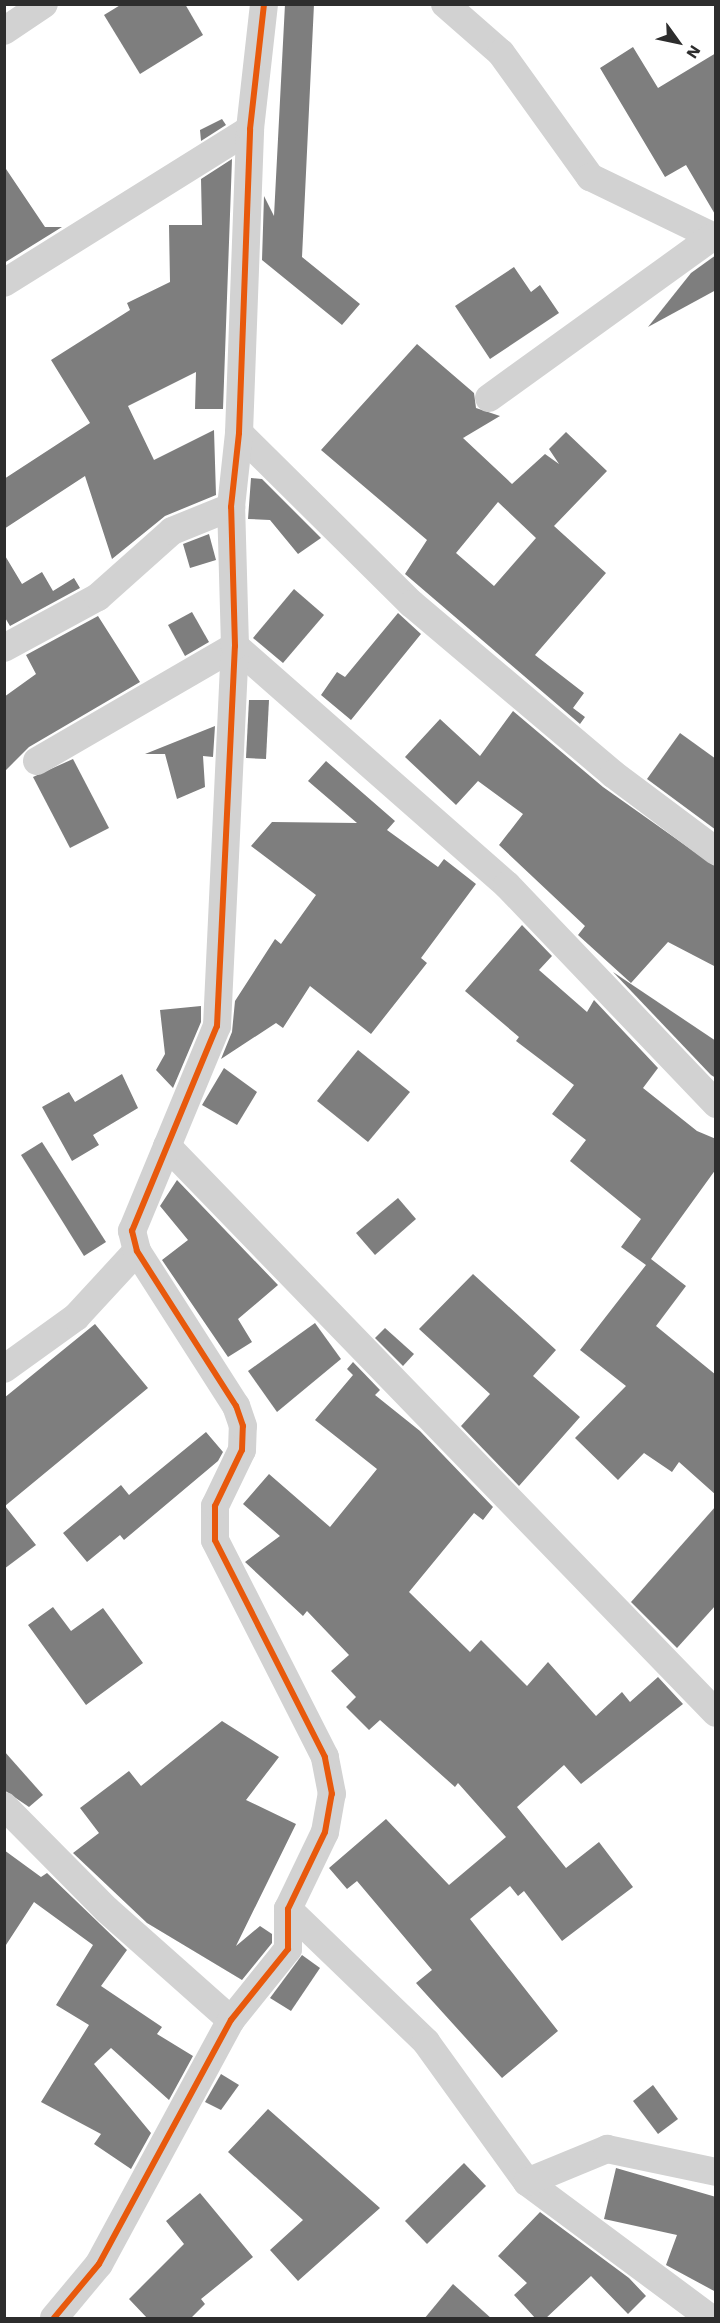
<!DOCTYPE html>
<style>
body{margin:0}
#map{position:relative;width:720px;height:2323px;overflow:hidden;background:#fff;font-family:"Work Sans",sans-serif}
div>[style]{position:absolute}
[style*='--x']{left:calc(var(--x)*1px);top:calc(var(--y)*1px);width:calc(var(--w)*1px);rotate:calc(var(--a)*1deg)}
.building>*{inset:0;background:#7e7e7e}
.minor>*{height:28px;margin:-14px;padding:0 14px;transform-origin:14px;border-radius:14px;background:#d2d2d2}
.cycleway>*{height:6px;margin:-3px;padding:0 3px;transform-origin:3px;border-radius:3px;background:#e8590c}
span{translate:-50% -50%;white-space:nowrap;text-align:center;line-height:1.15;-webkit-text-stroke:6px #fff;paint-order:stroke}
.frame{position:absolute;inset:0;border:6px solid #2d2d2d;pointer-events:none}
.north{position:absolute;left:648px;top:12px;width:60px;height:60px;-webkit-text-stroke:4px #fff;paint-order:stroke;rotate:123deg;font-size:16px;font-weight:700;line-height:24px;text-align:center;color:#2d2d2d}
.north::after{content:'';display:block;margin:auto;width:21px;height:27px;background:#2d2d2d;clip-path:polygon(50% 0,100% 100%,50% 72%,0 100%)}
</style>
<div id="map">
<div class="building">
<i style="clip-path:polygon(122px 4px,185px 4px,203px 35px,140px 74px,104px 15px)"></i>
<i style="clip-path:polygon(285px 4px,314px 4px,302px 257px,360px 304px,342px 325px,262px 260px,264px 196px,274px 216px)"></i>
<i style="clip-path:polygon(633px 47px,658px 88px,716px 53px,716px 216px,686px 165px,665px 177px,600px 68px)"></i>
<i style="clip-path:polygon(222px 119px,226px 125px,201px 141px,200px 130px)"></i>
<i style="clip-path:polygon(232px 159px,223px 409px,195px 409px,196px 372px,128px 406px,154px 460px,214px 430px,216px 495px,165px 516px,112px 559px,85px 476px,4px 529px,4px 479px,90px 423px,51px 360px,130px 310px,127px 303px,170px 282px,169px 225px,202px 225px,201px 179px)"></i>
<i style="clip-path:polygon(4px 166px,45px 227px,62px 227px,4px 263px)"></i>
<i style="clip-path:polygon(716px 255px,716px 290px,648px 327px,691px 273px)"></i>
<i style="clip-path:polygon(514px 267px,531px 292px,540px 285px,559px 313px,490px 359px,455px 306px)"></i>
<i style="clip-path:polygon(evenodd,417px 344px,474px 393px,476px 408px,500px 416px,463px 438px,512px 484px,545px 454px,559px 464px,549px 449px,566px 432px,607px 471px,554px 526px,606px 573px,535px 655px,584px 693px,573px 708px,585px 717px,580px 724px,405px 574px,427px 540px,321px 450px,417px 344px,498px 502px,536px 538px,494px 586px,456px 553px,498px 502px)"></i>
<i style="clip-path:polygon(251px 478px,262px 479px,321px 538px,298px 554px,270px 520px,248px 519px)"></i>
<i style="clip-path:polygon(209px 534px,216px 560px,190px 568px,183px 544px)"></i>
<i style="clip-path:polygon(4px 554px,22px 584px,42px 572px,53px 591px,74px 578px,80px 588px,10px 626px,4px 616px)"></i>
<i style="clip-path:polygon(294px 589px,324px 615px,283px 663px,253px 638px)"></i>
<i style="clip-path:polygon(192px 612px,209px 642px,185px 656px,168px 625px)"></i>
<i style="clip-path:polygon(398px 613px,421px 634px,351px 720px,321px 695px,337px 672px,345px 677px)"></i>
<i style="clip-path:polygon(98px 616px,140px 682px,29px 747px,4px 772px,4px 697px,36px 674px,26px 655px)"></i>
<i style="clip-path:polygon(249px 700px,269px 700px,266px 759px,246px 758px)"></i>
<i style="clip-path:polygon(513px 711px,603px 787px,716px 867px,716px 967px,668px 942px,631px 983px,578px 935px,585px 926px,499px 845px,523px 814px,478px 781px,456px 805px,405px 757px,440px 719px,480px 756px)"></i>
<i style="clip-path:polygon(215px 726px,213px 757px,203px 756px,205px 787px,177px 799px,165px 754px,145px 754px)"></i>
<i style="clip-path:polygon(680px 733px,716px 759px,716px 830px,647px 779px)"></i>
<i style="clip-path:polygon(73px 759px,109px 828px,70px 848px,33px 777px)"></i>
<i style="clip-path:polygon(326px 761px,395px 821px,387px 830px,438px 867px,444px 859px,476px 884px,421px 958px,427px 963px,371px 1034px,310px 986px,283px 1028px,276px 1023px,221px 1059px,232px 1032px,235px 1001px,275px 939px,281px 944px,316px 895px,251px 846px,272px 822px,357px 823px,308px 781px)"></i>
<i style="clip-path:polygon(522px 925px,552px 956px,539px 970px,587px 1012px,594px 1000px,658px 1068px,643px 1088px,697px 1131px,716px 1139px,716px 1169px,651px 1259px,686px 1286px,656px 1326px,716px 1375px,716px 1495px,679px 1462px,672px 1472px,644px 1453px,618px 1480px,575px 1438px,626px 1386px,580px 1350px,646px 1265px,621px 1247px,641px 1219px,570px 1161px,586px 1140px,552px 1114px,574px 1085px,516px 1041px,519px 1037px,465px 991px)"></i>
<i style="clip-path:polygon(613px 972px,716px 1041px,716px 1078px,711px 1075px)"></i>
<i style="clip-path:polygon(201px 1006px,201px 1022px,173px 1088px,156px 1070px,165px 1054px,160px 1010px)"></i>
<i style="clip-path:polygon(358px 1050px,410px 1092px,368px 1142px,317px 1101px)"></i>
<i style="clip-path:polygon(224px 1068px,257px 1092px,237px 1125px,202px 1105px)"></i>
<i style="clip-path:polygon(122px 1074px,138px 1108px,93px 1135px,99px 1145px,72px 1161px,42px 1107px,69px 1092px,75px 1102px)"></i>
<i style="clip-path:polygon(42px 1142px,106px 1242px,84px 1256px,21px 1155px)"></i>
<i style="clip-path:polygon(177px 1180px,278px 1285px,238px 1319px,252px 1342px,228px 1357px,162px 1260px,188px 1240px,160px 1206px)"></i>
<i style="clip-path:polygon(398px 1198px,416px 1219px,375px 1255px,356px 1233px)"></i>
<i style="clip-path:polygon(473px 1274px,556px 1350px,533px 1376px,580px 1417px,519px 1486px,461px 1426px,490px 1394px,419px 1329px)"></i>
<i style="clip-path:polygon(315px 1323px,341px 1359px,277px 1412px,248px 1371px)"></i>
<i style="clip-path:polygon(95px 1324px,148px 1388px,5px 1506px,36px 1545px,4px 1569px,4px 1398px)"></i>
<i style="clip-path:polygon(385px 1328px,414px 1354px,403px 1366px,375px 1338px)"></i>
<i style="clip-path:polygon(353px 1362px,380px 1390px,375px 1395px,420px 1431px,493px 1507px,483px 1520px,474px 1513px,409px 1592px,470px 1652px,481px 1640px,527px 1686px,548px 1662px,596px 1716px,622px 1692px,630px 1702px,658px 1677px,683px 1704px,581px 1784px,564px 1765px,517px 1807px,566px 1868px,599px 1842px,633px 1887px,562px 1941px,524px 1891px,518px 1896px,510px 1886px,470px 1919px,558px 2031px,502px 2078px,416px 1983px,432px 1970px,357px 1881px,347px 1889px,329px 1868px,386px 1819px,449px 1885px,506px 1837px,458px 1783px,455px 1787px,380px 1720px,369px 1730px,346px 1707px,356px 1697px,331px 1671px,349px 1655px,307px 1611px,303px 1616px,245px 1562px,280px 1536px,243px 1504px,269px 1474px,330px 1527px,377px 1469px,315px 1420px,353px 1375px,347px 1369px)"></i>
<i style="clip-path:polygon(206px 1432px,223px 1452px,218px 1461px,124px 1540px,120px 1535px,87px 1562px,63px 1533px,121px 1485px,129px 1495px)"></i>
<i style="clip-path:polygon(716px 1506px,716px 1605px,677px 1648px,631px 1602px)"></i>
<i style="clip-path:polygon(53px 1607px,71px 1631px,103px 1608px,143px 1663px,86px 1705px,28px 1625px)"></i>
<i style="clip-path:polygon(222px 1721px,279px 1757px,246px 1800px,296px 1824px,236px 1946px,260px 1926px,272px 1934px,272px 1943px,242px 1980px,147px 1923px,73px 1853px,99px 1833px,80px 1808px,129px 1771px,141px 1786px)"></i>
<i style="clip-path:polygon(4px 1751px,43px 1795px,29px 1807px,4px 1790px)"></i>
<i style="clip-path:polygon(4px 1850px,41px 1877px,47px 1873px,127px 1950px,101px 1986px,162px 2027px,157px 2034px,193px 2056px,169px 2100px,111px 2048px,94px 2064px,151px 2133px,131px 2169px,94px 2144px,101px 2134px,41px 2102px,89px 2025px,56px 2005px,93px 1945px,34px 1902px,4px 1948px)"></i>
<i style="clip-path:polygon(302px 1955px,320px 1968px,291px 2011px,270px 1998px)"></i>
<i style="clip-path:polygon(221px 2074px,239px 2085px,221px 2110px,205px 2102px)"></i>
<i style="clip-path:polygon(653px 2085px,678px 2119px,658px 2134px,633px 2101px)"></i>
<i style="clip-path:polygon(268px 2109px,380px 2208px,298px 2281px,270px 2250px,303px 2220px,228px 2152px)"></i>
<i style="clip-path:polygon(464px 2163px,486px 2186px,427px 2244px,405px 2221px)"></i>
<i style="clip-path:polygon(616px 2168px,716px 2197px,716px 2292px,666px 2265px,677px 2235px,604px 2219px)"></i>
<i style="clip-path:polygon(200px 2193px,253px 2257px,201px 2299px,205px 2304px,190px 2319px,148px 2319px,129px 2299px,184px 2244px,166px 2221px)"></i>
<i style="clip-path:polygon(540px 2212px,629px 2278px,646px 2296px,628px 2314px,591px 2276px,545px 2319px,536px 2319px,514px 2295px,527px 2283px,498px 2256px)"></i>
<i style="clip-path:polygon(453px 2284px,492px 2319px,424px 2319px)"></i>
</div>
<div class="minor">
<i style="--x:445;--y:4;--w:74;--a:41.2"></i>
<i style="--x:501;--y:53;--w:153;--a:54.3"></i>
<i style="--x:590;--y:177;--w:140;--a:25.8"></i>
<i style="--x:4;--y:31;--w:48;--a:-34"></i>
<i style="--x:4;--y:283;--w:290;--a:-32"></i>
<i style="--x:489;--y:398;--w:277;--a:-35.8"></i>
<i style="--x:239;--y:433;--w:243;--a:44.7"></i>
<i style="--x:412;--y:604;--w:263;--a:40.2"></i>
<i style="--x:613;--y:774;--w:129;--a:36.8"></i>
<i style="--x:4;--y:648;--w:107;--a:-28.5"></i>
<i style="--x:98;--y:597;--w:99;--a:-41.7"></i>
<i style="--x:172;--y:531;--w:64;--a:-22.1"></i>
<i style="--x:37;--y:761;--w:229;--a:-30.1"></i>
<i style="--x:235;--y:646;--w:362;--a:41.3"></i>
<i style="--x:507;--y:885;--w:303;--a:46.3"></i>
<i style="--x:167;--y:1146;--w:789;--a:45.92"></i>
<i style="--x:4;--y:1369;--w:89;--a:-35.8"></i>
<i style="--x:76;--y:1317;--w:90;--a:-47.3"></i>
<i style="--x:4;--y:1806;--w:146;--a:45.3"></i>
<i style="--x:107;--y:1910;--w:166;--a:41.6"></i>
<i style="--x:288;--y:1909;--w:192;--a:43.9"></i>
<i style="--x:426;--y:2042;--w:173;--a:54.2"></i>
<i style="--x:527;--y:2182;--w:228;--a:36.6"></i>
<i style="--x:527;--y:2182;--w:87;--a:-22.4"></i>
<i style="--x:607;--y:2149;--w:111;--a:11.9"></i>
<i style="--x:54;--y:2318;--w:70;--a:-50.2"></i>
<i style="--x:99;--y:2264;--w:277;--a:-61.6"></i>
<i style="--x:231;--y:2020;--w:91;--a:-51.2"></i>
<i style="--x:288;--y:1949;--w:40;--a:-90"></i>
<i style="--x:288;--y:1909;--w:85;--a:-64.3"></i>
<i style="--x:325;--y:1832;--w:39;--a:-80"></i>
<i style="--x:332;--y:1794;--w:38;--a:-101"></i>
<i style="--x:325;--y:1757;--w:243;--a:-116.9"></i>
<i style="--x:215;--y:1540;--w:34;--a:-90"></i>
<i style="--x:215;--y:1506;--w:62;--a:-64.3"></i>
<i style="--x:242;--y:1450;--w:24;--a:-88"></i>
<i style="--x:243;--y:1426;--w:21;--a:-109"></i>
<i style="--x:236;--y:1406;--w:184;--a:-122.6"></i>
<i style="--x:137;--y:1251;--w:21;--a:-104"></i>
<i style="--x:132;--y:1231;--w:222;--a:-67.5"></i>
<i style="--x:217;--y:1026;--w:380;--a:-87.3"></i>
<i style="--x:235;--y:646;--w:139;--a:-91.6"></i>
<i style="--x:231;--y:507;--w:74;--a:-83.8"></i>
<i style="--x:239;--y:433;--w:304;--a:-87.9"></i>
<i style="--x:250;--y:129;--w:126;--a:-83.6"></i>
</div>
<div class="cycleway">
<i style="--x:54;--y:2318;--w:70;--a:-50.2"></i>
<i style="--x:99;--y:2264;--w:277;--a:-61.6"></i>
<i style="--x:231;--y:2020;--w:91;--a:-51.2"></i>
<i style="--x:288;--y:1949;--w:40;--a:-90"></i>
<i style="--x:288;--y:1909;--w:85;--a:-64.3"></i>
<i style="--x:325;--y:1832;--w:39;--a:-80"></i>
<i style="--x:332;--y:1794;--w:38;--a:-101"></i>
<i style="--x:325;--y:1757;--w:243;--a:-116.9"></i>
<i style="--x:215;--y:1540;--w:34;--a:-90"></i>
<i style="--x:215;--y:1506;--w:62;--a:-64.3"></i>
<i style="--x:242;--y:1450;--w:24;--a:-88"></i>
<i style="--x:243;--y:1426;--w:21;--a:-109"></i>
<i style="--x:236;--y:1406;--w:184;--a:-122.6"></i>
<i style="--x:137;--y:1251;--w:21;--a:-104"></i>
<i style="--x:132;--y:1231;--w:222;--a:-67.5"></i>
<i style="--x:217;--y:1026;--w:380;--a:-87.3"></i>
<i style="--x:235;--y:646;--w:139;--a:-91.6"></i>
<i style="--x:231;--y:507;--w:74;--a:-83.8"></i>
<i style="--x:239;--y:433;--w:304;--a:-87.9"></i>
<i style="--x:250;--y:129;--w:126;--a:-83.6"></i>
</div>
<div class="frame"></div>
<div class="north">N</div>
</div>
